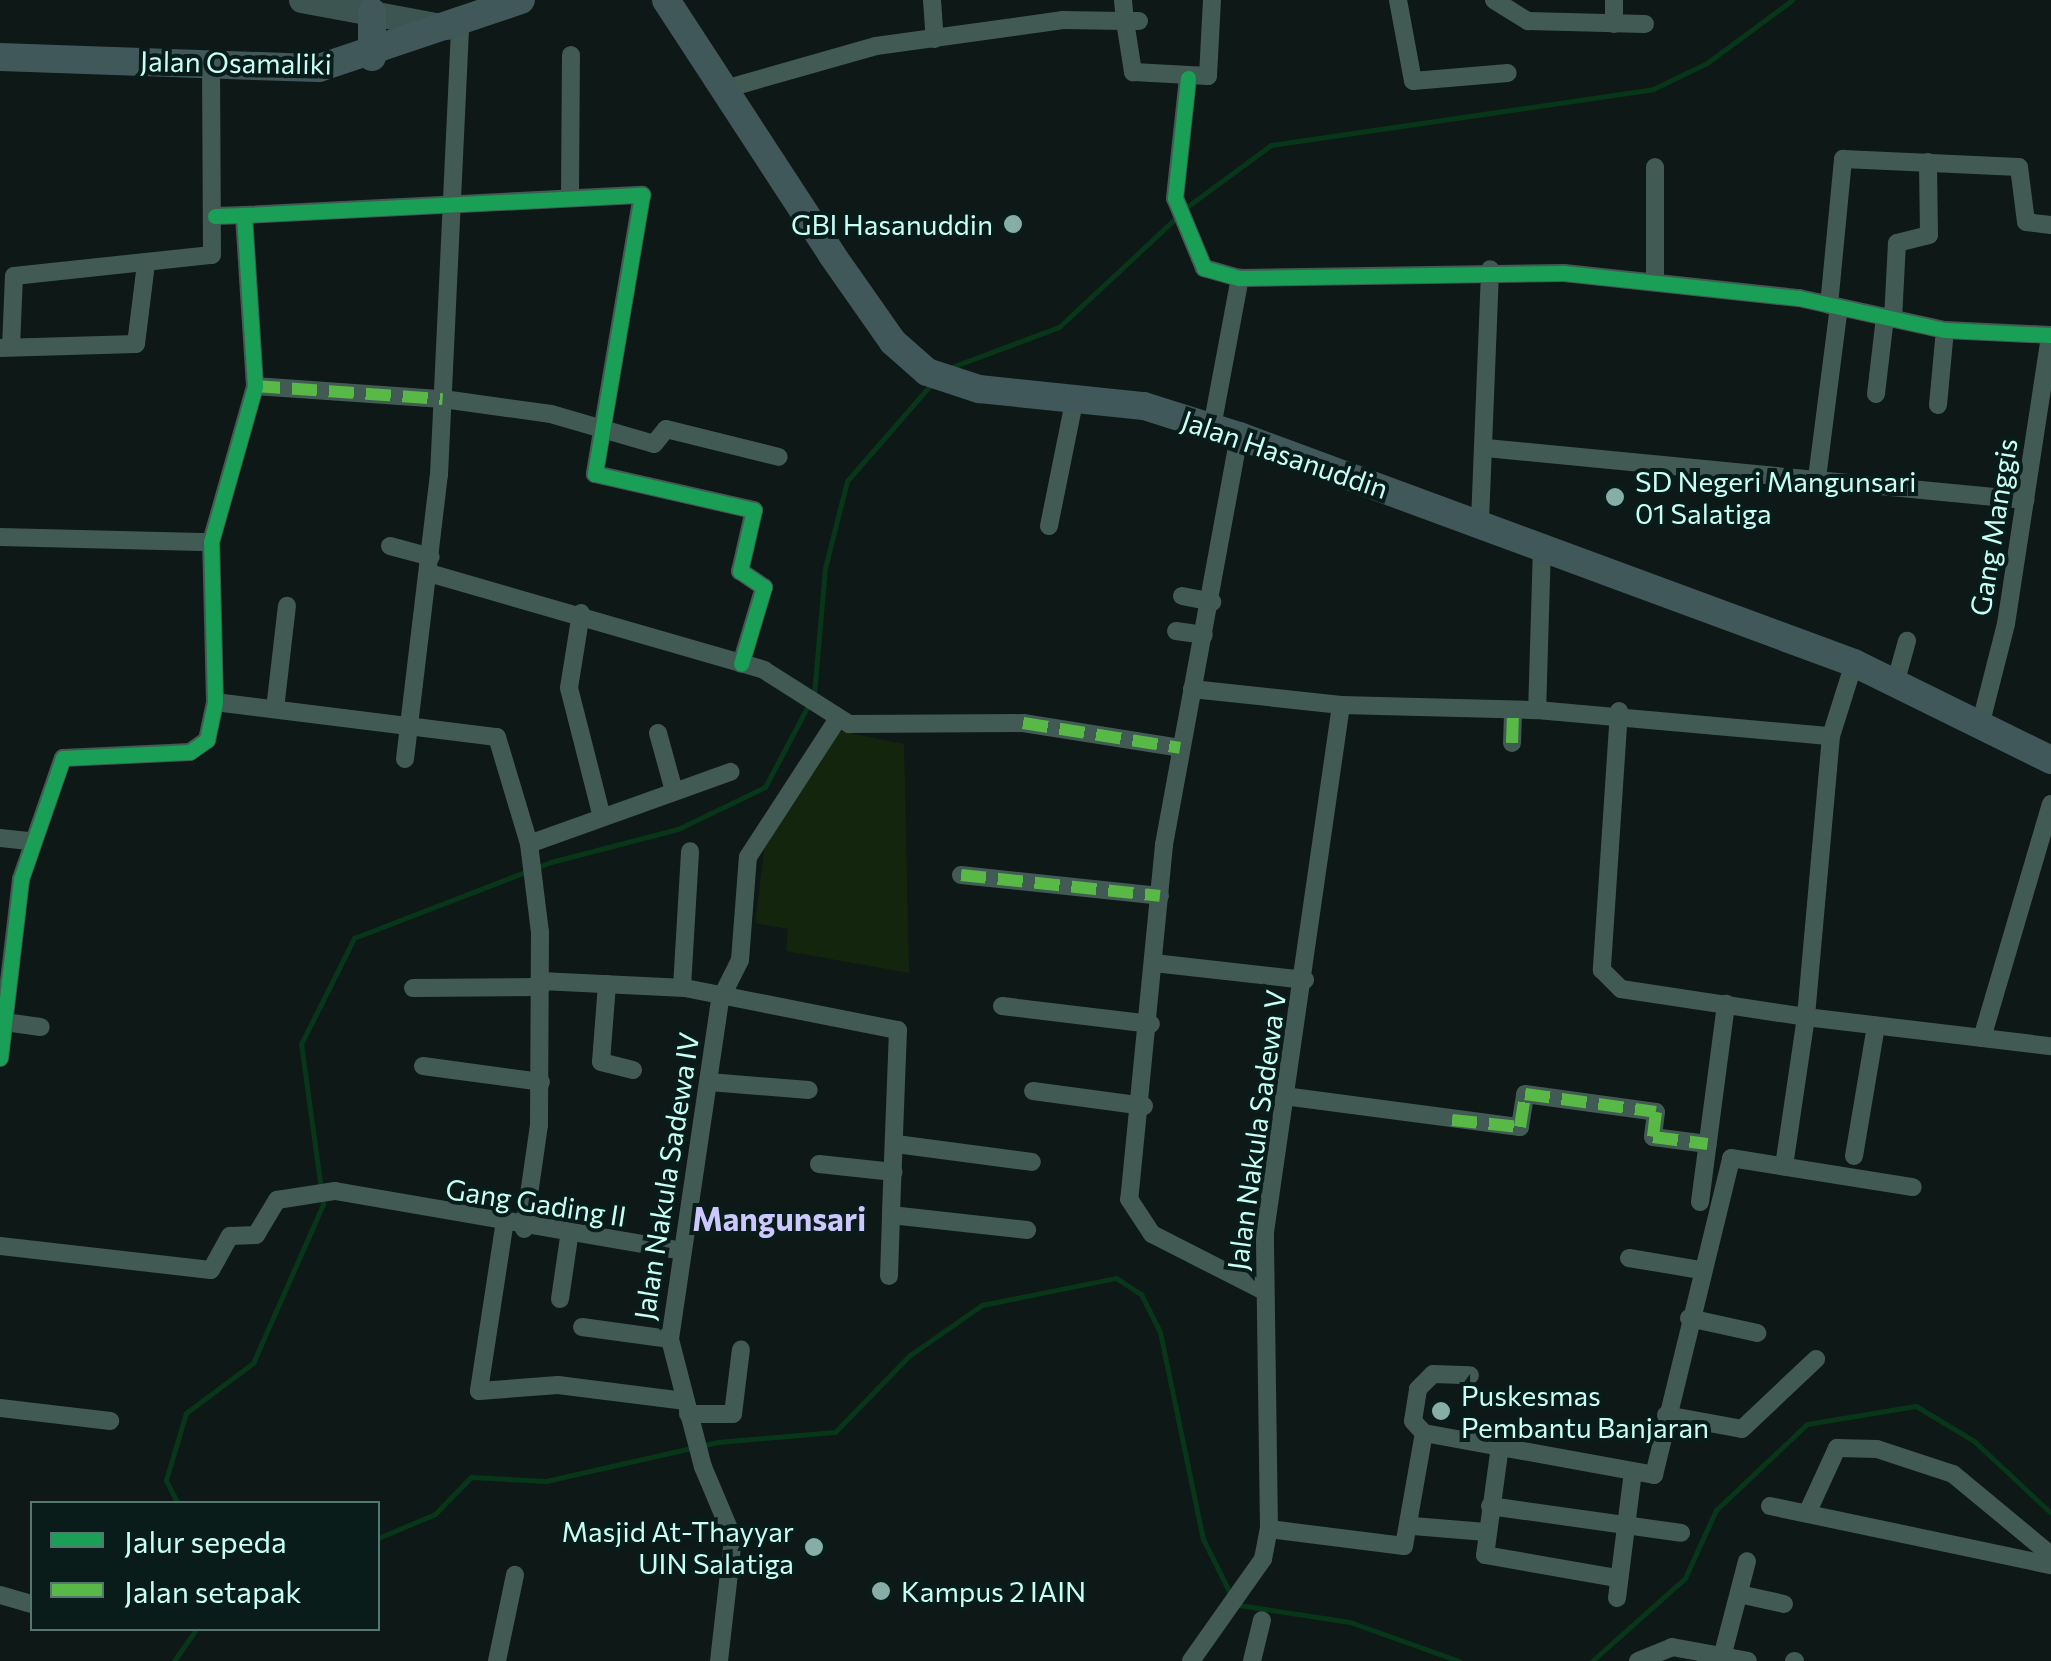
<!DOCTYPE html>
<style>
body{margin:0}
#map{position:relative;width:2051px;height:1661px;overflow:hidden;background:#0e1816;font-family:Commissioner,sans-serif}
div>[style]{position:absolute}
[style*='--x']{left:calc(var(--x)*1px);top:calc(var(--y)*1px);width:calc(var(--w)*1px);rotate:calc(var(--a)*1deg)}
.green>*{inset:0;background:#14250e}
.stream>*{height:5px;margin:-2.5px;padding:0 2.5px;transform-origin:2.5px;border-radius:2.5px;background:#073618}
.street>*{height:18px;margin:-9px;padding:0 9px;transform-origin:9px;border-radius:9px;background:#425a54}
.secondary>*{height:25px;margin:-12.5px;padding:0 12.5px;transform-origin:12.5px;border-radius:12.5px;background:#3d5550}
.primary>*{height:28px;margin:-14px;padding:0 14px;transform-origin:14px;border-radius:14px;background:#40585a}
.quiet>*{height:12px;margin-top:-6px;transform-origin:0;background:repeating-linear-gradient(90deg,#58b947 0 25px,transparent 0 37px)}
.cycleway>*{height:15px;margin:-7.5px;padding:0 7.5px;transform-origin:7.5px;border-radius:7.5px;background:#1a9f57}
.dots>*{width:28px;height:28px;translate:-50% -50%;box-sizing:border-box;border:5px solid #0a1c1a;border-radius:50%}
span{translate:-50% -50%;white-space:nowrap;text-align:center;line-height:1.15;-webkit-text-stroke:8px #0a1c1a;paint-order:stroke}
.street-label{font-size:28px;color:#c6fff5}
.poi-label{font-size:28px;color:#c6fff5}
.right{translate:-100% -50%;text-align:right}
.left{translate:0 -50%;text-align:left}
.quarter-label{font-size:32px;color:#ccc8ff;font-weight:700}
.legend{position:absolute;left:30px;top:1501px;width:350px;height:130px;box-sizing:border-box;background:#0a1c1a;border:2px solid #557772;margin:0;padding:12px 18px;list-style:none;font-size:30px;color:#c6fff5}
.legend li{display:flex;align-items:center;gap:20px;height:50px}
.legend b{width:50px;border:2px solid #557772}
</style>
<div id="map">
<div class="green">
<i style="clip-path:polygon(839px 731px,904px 744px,909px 973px,786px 951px,788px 929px,755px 923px,767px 829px)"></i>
</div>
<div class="stream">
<i style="--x:1184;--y:209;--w:108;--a:-36.3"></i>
<i style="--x:1271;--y:145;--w:386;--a:-8.3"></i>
<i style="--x:1653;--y:89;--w:60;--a:-25.7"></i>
<i style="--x:1707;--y:63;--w:106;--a:-36.5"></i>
<i style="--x:949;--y:368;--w:117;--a:-20.4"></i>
<i style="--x:1059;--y:327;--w:161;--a:-43"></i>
<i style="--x:814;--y:694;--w:126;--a:-85"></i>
<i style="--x:825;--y:568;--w:90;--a:-75.8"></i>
<i style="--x:847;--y:481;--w:131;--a:-49"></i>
<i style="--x:178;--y:1504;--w:27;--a:-117"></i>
<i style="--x:166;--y:1480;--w:70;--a:-73.4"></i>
<i style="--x:186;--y:1413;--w:84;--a:-36.7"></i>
<i style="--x:253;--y:1363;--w:174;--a:-66.2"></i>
<i style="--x:323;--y:1204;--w:162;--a:-97.8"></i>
<i style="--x:301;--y:1044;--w:119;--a:-63.4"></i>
<i style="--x:354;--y:938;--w:211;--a:-21.1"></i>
<i style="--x:551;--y:862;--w:131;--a:-14.6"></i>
<i style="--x:678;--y:829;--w:97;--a:-25.8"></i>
<i style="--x:765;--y:787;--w:94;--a:-62.1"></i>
<i style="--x:378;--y:1538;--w:62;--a:-22.8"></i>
<i style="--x:435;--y:1514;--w:52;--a:-45.8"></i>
<i style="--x:471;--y:1477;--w:75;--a:3.1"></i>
<i style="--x:546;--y:1481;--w:176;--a:-12.8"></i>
<i style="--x:718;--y:1442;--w:117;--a:-4.9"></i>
<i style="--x:835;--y:1432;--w:107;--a:-45.8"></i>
<i style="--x:910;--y:1355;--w:88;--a:-34.8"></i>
<i style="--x:982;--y:1305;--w:137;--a:-11.4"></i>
<i style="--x:1116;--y:1278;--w:30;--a:33"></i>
<i style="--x:1141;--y:1294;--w:42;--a:63.4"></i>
<i style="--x:1160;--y:1332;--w:211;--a:78.3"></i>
<i style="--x:1203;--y:1539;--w:65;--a:63.4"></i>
<i style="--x:1239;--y:1605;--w:112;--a:8.7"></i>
<i style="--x:1350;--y:1622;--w:116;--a:19.7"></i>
<i style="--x:174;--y:1661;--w:40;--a:-55.1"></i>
<i style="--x:1592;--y:1661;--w:125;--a:-41.7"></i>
<i style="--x:1685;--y:1578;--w:75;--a:-65.5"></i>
<i style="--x:1716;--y:1510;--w:125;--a:-43.4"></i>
<i style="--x:1807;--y:1424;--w:110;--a:-9.4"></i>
<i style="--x:1916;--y:1406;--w:68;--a:31.1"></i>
<i style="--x:1974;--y:1441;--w:105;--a:43.1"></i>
</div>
<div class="street">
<i style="--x:932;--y:0;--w:39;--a:86"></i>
<i style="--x:1123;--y:0;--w:21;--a:85"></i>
<i style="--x:1125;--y:21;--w:14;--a:0"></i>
<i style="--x:1398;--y:0;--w:82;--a:79.5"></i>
<i style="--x:1413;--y:81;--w:95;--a:-4.8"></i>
<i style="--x:1494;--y:0;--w:40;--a:32"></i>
<i style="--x:1528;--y:21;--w:117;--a:1.5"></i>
<i style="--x:1614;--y:24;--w:24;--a:-90"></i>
<i style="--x:1188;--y:78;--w:121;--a:96.2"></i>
<i style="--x:1175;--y:198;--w:76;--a:67.5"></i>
<i style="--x:1204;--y:268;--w:37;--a:16"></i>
<i style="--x:1240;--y:278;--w:324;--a:-0.9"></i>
<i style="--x:1564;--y:273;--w:236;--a:6.1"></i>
<i style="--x:1799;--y:298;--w:149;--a:12.4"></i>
<i style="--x:1945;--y:330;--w:106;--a:2.7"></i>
<i style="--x:725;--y:89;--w:157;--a:-15.9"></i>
<i style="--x:876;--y:46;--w:189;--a:-7.9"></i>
<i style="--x:1063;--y:20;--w:62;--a:0.9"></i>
<i style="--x:1125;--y:21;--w:52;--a:81.1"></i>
<i style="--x:1133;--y:72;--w:75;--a:3.1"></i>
<i style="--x:1208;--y:76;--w:76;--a:-87"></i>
<i style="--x:1655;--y:167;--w:113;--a:90"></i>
<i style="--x:570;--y:194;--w:139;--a:-89.6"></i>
<i style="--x:244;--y:215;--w:399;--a:-2.9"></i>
<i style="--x:642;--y:195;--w:283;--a:99.6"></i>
<i style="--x:595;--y:474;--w:163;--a:12.8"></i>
<i style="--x:754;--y:510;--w:63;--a:102.9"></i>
<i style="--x:740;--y:571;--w:29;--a:34"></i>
<i style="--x:764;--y:587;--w:80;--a:106.6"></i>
<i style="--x:1829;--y:305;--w:147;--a:-84.5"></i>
<i style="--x:1843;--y:159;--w:176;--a:2.6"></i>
<i style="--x:2019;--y:167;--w:55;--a:82.7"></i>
<i style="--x:2026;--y:222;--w:25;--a:7"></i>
<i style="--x:1893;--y:319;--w:76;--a:-87"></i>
<i style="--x:1897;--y:243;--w:33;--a:-14"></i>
<i style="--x:1929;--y:235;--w:73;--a:-90.8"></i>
<i style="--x:11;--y:347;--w:71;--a:-87.6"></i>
<i style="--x:14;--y:276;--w:199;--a:-6.1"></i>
<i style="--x:212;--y:255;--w:191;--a:-90.3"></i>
<i style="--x:0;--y:348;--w:136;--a:-1.7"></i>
<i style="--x:136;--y:344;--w:81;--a:-82.9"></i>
<i style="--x:255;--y:386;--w:188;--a:4"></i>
<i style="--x:443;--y:399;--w:109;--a:7.9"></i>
<i style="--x:551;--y:414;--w:107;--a:16.2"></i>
<i style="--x:654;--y:444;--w:19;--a:-51"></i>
<i style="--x:666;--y:429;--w:116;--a:13.9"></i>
<i style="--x:1876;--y:394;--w:78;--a:-83.3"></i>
<i style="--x:1938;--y:405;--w:75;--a:-84.7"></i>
<i style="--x:1212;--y:427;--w:152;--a:-79.4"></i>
<i style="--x:1239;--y:436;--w:416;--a:100.4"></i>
<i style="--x:1164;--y:845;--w:356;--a:95.6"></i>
<i style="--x:1129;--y:1199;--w:42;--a:56.7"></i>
<i style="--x:1152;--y:1234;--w:123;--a:27"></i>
<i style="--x:1486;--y:448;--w:542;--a:5.51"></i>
<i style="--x:1817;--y:478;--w:172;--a:-82.7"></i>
<i style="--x:1480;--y:521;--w:252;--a:-87.7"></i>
<i style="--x:1049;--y:526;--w:132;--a:-78.6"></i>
<i style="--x:0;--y:537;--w:211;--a:1.4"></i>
<i style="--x:390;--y:546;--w:42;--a:15"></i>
<i style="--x:1542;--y:546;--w:164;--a:91.7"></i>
<i style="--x:1537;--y:710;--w:295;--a:5.1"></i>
<i style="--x:1831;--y:736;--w:282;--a:95.1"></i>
<i style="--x:1806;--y:1017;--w:247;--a:6.8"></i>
<i style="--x:429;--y:573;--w:349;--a:16.1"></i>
<i style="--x:764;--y:670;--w:101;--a:32.4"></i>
<i style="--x:849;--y:724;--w:174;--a:-0.3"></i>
<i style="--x:1023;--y:723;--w:159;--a:9"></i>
<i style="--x:1182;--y:596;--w:31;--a:11"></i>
<i style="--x:581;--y:613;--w:76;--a:99.1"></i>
<i style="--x:569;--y:688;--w:133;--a:75.7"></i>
<i style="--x:1176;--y:631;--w:28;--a:8"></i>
<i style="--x:1895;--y:684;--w:45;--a:-74.4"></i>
<i style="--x:1192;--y:689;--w:150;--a:6.1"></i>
<i style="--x:1341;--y:705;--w:196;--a:1.5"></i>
<i style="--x:215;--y:702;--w:284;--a:7.1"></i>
<i style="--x:497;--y:737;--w:112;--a:73.3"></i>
<i style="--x:529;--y:844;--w:89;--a:82.9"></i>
<i style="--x:540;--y:932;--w:193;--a:90.3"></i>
<i style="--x:539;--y:1125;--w:105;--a:98.2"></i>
<i style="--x:275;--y:709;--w:104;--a:-83.4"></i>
<i style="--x:1619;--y:711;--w:260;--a:93.8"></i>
<i style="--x:1602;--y:970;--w:27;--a:45"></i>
<i style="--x:1621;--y:989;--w:187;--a:8.6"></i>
<i style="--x:1806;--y:1017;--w:151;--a:98.4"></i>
<i style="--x:1980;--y:726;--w:105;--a:-75.7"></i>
<i style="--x:2006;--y:624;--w:292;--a:-81.3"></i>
<i style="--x:658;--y:733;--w:60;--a:74.6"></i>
<i style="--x:1831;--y:736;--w:77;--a:-72.5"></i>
<i style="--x:1512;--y:743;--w:33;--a:-88"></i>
<i style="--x:405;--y:759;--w:286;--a:-83.2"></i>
<i style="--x:439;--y:475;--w:449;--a:-87.3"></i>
<i style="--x:0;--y:838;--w:31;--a:6"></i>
<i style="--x:529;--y:844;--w:214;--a:-19.7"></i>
<i style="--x:961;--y:875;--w:200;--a:6"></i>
<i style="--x:1154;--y:963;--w:152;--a:6.4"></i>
<i style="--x:541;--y:981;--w:144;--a:2.8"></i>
<i style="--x:685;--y:988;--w:217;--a:11.2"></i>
<i style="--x:898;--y:1030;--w:185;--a:92.2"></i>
<i style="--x:891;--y:1215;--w:137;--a:6.3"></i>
<i style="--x:607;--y:984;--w:78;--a:94.4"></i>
<i style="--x:601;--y:1062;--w:33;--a:14"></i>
<i style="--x:682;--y:987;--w:136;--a:-86.6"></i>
<i style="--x:413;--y:988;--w:128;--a:-0.4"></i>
<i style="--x:1002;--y:1006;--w:150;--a:6.9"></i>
<i style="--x:5;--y:1022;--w:36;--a:8"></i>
<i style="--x:1982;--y:1038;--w:244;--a:-73.6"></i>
<i style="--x:0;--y:1058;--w:180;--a:-83.3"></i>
<i style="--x:21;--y:879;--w:128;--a:-70.9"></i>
<i style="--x:63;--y:758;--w:127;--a:-2.7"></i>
<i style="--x:190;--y:752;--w:21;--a:-35"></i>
<i style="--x:207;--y:740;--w:39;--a:-78"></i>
<i style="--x:215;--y:702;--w:160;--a:-91.4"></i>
<i style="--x:211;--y:542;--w:162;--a:-74.2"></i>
<i style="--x:255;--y:386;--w:171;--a:-93.7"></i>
<i style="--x:244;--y:215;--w:29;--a:178"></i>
<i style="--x:423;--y:1066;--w:119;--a:7.7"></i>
<i style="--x:709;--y:1082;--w:100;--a:4.6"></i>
<i style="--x:1033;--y:1091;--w:112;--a:7.7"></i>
<i style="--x:1284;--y:1096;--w:238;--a:7.5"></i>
<i style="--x:1520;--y:1127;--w:33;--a:-81"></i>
<i style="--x:1525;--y:1094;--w:132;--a:7.8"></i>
<i style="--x:1656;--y:1112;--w:25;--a:97"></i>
<i style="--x:1653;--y:1137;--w:55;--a:7.3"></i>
<i style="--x:896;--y:1144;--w:137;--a:7.5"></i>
<i style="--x:1854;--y:1156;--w:132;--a:-80.4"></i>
<i style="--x:819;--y:1164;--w:75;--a:6.1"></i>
<i style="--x:1700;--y:1202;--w:200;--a:-82.5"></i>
<i style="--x:504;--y:1227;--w:166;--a:98.7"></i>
<i style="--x:479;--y:1391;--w:79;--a:-4.3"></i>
<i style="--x:558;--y:1385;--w:127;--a:7.2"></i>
<i style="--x:0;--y:1246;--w:212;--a:6.5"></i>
<i style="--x:211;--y:1270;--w:39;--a:-61"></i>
<i style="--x:230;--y:1236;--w:26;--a:-2"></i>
<i style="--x:256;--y:1235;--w:41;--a:-59"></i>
<i style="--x:277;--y:1200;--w:59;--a:-8.8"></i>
<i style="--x:335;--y:1191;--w:351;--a:9.8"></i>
<i style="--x:1629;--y:1258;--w:73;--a:9.5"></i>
<i style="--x:889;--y:1276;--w:61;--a:-88.1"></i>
<i style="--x:560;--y:1299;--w:63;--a:-81.7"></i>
<i style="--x:1689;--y:1318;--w:70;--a:12.4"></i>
<i style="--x:582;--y:1327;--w:89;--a:7.8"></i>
<i style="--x:0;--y:1408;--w:111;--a:6.7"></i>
<i style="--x:688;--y:1414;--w:45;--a:0"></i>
<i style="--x:733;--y:1414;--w:65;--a:-83"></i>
<i style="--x:1666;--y:1415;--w:77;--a:10.4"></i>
<i style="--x:1742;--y:1429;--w:102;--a:-43.4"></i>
<i style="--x:1424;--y:1433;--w:234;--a:10.3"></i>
<i style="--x:1654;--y:1475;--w:326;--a:-76.3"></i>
<i style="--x:1731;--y:1158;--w:184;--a:9.1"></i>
<i style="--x:1500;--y:1446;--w:110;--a:97.8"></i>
<i style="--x:1485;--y:1555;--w:134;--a:9.9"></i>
<i style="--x:1490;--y:1506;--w:193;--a:8"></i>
<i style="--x:1770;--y:1506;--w:287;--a:11.9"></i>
<i style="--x:1810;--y:1507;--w:65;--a:-65.4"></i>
<i style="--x:1837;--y:1448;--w:40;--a:1.4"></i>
<i style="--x:1877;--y:1449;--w:80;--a:18.2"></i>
<i style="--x:1953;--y:1474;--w:127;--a:39.6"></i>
<i style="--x:1413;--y:1526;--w:73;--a:4.7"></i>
<i style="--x:1269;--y:1529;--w:136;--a:7.2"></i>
<i style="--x:1404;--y:1546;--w:115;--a:-80"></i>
<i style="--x:1424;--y:1433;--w:16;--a:-133"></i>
<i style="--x:1413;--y:1421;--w:32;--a:-81"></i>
<i style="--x:1418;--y:1389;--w:21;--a:-45"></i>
<i style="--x:1433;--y:1374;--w:37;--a:2"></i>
<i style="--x:1739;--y:1594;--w:46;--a:12.5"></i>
<i style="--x:0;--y:1595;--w:33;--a:16"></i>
<i style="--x:1617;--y:1598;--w:127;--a:-82.8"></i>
<i style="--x:497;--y:1661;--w:88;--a:-78.2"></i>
<i style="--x:719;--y:1661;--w:124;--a:-83.5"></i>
<i style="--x:733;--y:1538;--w:77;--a:-112.9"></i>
<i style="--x:703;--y:1467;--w:132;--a:-104.5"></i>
<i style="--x:670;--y:1339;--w:343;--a:-81.6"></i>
<i style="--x:720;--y:1000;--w:45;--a:-63.4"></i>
<i style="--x:740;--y:960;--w:103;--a:-85.6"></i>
<i style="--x:748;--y:857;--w:163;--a:-57"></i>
<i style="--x:1191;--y:1661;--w:125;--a:-54.8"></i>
<i style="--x:1263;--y:1559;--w:31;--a:-79"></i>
<i style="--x:1269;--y:1529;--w:297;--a:-90.8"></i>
<i style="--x:1265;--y:1232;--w:532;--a:-81.79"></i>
<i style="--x:1252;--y:1661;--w:42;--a:-76.3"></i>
<i style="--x:1638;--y:1661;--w:37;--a:-22"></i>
<i style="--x:1672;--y:1647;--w:77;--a:10.4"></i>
<i style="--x:1721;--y:1661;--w:103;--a:-75.4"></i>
<i style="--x:1794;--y:1661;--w:1;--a:0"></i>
</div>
<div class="secondary">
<i style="--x:301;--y:0;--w:148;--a:10.5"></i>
</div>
<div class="primary">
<i style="--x:666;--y:0;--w:304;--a:56.9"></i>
<i style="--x:832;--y:255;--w:106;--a:55"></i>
<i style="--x:893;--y:342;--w:45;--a:41.4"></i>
<i style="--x:927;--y:372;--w:55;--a:18.1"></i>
<i style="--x:979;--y:389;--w:166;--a:5.9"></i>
<i style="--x:1144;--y:406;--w:100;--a:17.5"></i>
<i style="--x:1239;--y:436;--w:656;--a:20.26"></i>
<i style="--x:1854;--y:663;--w:220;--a:26.2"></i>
<i style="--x:372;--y:12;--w:45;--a:90"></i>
<i style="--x:0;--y:57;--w:319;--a:2"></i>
<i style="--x:319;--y:68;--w:213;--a:-18.6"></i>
</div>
<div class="quiet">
<i style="--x:255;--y:386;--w:188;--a:4"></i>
<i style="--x:1023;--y:723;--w:159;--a:9"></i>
<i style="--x:1512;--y:743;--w:33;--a:-88"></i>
<i style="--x:961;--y:875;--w:200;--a:6"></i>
<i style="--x:1452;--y:1120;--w:68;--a:5.9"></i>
<i style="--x:1520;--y:1127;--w:33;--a:-81"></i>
<i style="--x:1525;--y:1094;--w:132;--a:7.8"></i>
<i style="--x:1656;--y:1112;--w:25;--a:97"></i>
<i style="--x:1653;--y:1137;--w:55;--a:7.3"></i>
</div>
<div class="cycleway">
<i style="--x:1188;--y:78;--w:121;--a:96.2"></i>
<i style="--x:1175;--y:198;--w:76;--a:67.5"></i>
<i style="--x:1204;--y:268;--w:37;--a:16"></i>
<i style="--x:1240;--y:278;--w:324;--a:-0.9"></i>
<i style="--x:1564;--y:273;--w:236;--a:6.1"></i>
<i style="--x:1799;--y:298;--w:149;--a:12.4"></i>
<i style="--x:1945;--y:330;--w:106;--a:2.7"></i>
<i style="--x:244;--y:215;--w:399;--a:-2.9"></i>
<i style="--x:642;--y:195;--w:283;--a:99.6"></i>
<i style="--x:595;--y:474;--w:163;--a:12.8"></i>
<i style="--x:754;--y:510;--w:63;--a:102.9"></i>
<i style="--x:740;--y:571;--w:29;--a:34"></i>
<i style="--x:764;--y:587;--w:80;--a:106.6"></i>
<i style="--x:0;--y:1058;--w:180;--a:-83.3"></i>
<i style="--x:21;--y:879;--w:128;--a:-70.9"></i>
<i style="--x:63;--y:758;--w:127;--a:-2.7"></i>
<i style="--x:190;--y:752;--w:21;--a:-35"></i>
<i style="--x:207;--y:740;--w:39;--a:-78"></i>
<i style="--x:215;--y:702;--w:160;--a:-91.4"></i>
<i style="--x:211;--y:542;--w:162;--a:-74.2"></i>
<i style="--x:255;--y:386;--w:171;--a:-93.7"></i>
<i style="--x:244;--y:215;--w:29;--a:178"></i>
</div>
<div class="dots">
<i style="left:1013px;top:224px;background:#86aea7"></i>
<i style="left:1615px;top:497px;background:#86aea7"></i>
<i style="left:1441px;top:1411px;background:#86aea7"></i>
<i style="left:814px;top:1547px;background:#86aea7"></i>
<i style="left:881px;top:1591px;background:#86aea7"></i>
</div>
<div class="street-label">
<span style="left:236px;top:62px;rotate:1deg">Jalan Osamaliki</span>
<span style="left:1285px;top:454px;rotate:19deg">Jalan Hasanuddin</span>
<span style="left:1993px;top:527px;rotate:-81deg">Gang Manggis</span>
<span style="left:1256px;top:1130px;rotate:-82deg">Jalan Nakula Sadewa V</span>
<span style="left:666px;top:1176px;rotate:-81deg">Jalan Nakula Sadewa IV</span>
<span style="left:536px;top:1202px;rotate:9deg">Gang Gading II</span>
</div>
<div class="poi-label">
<span class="right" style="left:993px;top:224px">GBI Hasanuddin</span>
<span class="left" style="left:1635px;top:497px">SD Negeri Mangunsari<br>01 Salatiga</span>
<span class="left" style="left:1461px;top:1411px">Puskesmas<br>Pembantu Banjaran</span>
<span class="right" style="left:794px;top:1547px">Masjid At-Thayyar<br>UIN Salatiga</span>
<span class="left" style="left:901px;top:1591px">Kampus 2 IAIN</span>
</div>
<div class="quarter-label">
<span style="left:779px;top:1218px">Mangunsari</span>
</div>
<ul class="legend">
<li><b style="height:12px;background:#1a9f57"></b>Jalur sepeda</li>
<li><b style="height:12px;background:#58b947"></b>Jalan setapak</li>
</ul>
</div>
